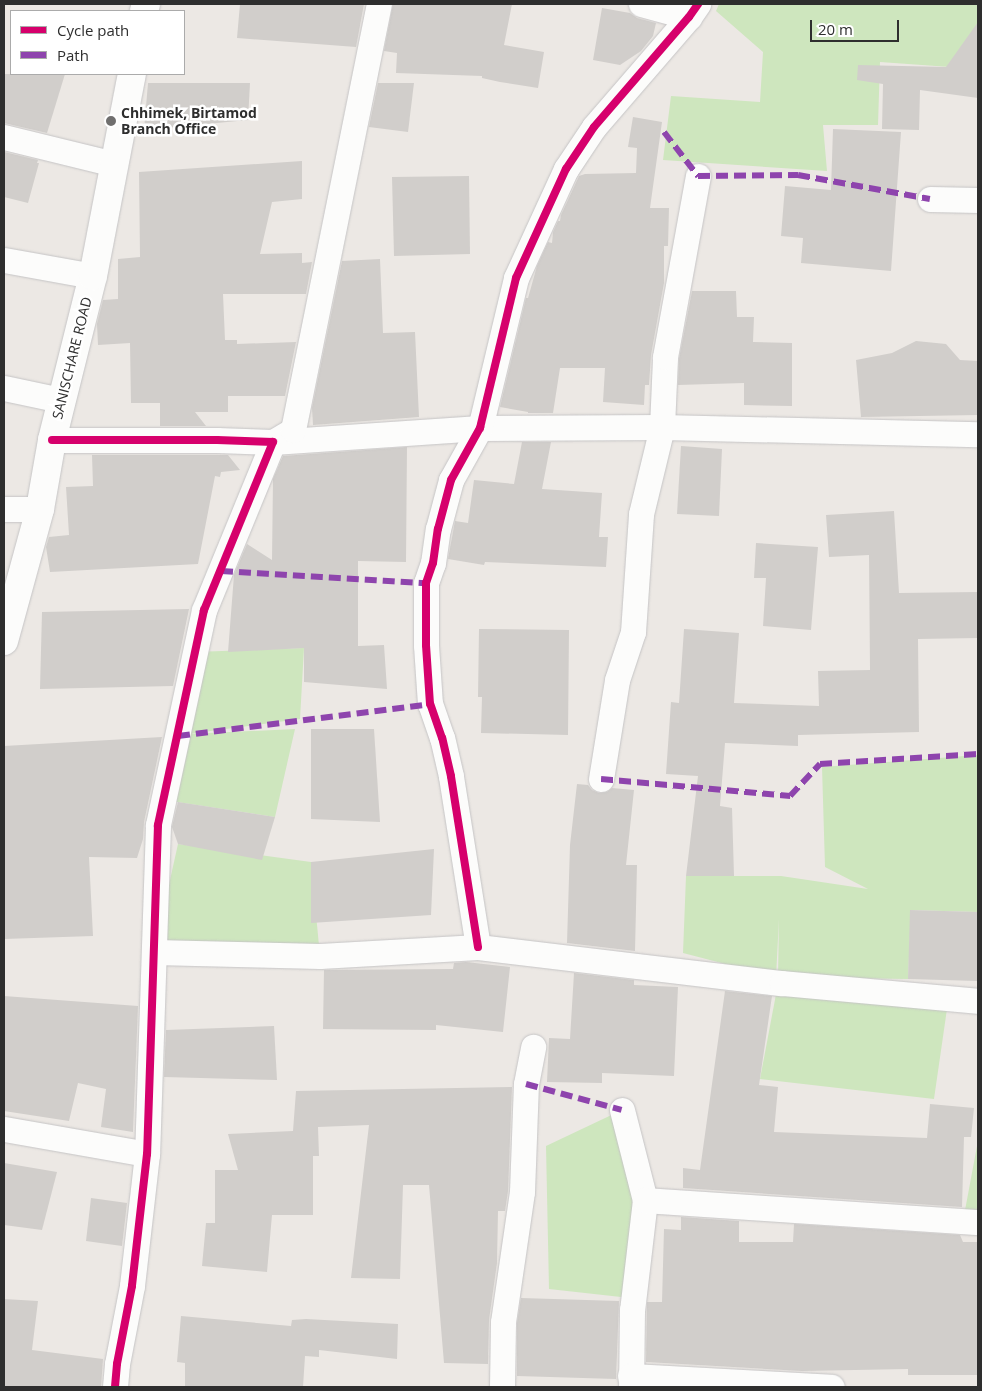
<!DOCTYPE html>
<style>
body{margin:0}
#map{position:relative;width:982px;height:1391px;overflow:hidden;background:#ece8e4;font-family:"Open Sans",sans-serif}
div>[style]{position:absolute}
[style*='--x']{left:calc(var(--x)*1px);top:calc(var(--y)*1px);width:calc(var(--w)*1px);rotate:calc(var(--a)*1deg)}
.green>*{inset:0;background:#cee6be}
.building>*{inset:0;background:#d1cecb}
.roads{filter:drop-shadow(0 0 1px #c5c4c5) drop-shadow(0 0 1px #c5c4c5)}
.minor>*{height:25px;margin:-12.5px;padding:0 12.5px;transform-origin:12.5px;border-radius:12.5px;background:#fcfcfb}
.tertiary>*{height:28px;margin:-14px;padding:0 14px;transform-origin:14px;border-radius:14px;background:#fcfcfb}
.quiet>*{height:6px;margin-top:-3px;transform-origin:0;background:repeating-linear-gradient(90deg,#8e44ad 0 12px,transparent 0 18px)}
.cycleway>*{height:8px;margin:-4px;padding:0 4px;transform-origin:4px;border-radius:4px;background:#d6006c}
.dots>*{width:14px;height:14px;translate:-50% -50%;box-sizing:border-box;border:2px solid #fff;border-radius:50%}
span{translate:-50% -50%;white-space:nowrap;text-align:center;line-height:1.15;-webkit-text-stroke:5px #fff;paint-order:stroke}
.poi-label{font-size:14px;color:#2e2e2e;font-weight:700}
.left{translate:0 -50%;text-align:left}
.street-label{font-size:14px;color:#2e2e2e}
.frame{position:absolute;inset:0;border:5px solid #2e2e2e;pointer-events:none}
.legend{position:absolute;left:10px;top:10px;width:175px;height:65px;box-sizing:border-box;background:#fff;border:1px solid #ababab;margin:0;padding:6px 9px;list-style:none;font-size:15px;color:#2e2e2e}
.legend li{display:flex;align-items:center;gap:10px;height:25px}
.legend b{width:25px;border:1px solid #ababab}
.scale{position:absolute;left:810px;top:20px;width:89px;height:22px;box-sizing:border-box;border:2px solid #2e2e2e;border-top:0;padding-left:6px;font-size:15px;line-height:18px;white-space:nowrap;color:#2e2e2e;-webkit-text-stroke:4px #fff;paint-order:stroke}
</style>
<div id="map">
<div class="green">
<i style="clip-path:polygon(719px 4px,978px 4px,978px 69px,880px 62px,878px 125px,823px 125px,827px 171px,663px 160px,671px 96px,760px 102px,763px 52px,716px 11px)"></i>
<i style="clip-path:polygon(304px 648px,300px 719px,188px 734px,295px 729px,275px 817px,164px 800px,195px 652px)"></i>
<i style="clip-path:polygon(978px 755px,978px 912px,911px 910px,908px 979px,778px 977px,779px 919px,776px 977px,683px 953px,686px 876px,781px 876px,868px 889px,825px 867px,822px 767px)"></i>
<i style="clip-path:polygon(178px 844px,311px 862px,320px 956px,154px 952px)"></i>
<i style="clip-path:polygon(777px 989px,947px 1009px,934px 1099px,760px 1079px)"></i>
<i style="clip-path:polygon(622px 1110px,640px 1201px,630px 1298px,549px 1289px,546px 1146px)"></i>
<i style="clip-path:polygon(978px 1130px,978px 1222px,963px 1221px,977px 1146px)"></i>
</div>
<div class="building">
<i style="clip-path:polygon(240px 4px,364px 4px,356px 47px,237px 38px)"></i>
<i style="clip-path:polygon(393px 4px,512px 4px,504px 45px,544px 52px,538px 88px,500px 82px,482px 78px,482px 76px,396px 73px,397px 53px,384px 51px)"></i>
<i style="clip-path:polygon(602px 8px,630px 13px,637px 18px,656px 23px,653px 36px,641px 51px,620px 65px,593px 60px)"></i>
<i style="clip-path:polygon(978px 22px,978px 98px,920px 90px,919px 130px,882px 129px,883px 84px,857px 80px,858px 65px,946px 67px)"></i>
<i style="clip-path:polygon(4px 74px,65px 74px,47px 133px,4px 123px)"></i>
<i style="clip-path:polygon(148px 83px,250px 83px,248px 120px,144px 130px)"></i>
<i style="clip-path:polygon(378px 83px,414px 83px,408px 132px,369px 127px)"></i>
<i style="clip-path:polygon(633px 117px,662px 122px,650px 208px,669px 208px,668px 246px,664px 246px,664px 283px,651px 355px,649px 385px,645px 385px,644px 405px,603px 402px,605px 368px,560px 368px,553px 413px,528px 413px,528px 412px,500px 407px,526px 298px,528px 298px,537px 266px,548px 242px,552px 243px,553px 232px,558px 221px,560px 221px,561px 215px,579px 176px,585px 174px,636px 173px,637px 148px,628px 147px)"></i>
<i style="clip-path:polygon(833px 129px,901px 132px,891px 271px,801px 263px,803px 238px,781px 236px,785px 186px,831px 190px)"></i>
<i style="clip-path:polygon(4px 152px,38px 160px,37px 163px,39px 163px,28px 203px,4px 197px)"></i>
<i style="clip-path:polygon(302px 161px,302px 199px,272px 202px,260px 254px,302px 253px,302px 263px,312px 262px,306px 294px,223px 294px,225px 340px,237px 340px,237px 344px,296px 342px,285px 396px,228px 396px,228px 412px,195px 412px,206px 426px,160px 426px,160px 403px,131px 403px,130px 343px,98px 345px,97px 324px,103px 300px,118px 299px,118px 259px,140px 257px,139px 172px)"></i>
<i style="clip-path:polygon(469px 176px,470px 254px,394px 256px,392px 177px)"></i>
<i style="clip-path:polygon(380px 259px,383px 333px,415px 332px,419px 417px,313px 425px,312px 408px,342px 261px)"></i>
<i style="clip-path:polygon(692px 291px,736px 291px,737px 317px,754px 317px,753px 342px,792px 343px,792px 406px,744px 405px,744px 383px,678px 385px,679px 359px)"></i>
<i style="clip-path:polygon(916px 341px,946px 344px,960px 360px,978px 361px,978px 415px,861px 417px,856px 360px,892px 353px)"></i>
<i style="clip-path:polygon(522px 442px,551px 442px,542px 489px,602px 493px,599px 537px,608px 537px,606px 567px,485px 562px,484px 565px,448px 559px,455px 521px,468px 523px,474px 480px,514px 484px)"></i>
<i style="clip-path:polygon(681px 446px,722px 449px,719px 516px,677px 514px)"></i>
<i style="clip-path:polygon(407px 447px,406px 562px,358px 561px,358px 646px,384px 645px,387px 689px,304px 682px,304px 648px,228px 652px,234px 575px,247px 544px,272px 560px,273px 479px,283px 456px)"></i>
<i style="clip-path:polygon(92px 455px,228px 455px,240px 470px,221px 472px,220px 477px,215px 476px,198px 564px,50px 572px,46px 547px,49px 537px,69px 535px,66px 487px,93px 486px)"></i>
<i style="clip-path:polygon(894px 511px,899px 593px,978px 592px,978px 638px,918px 639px,919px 732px,798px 735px,798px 746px,725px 743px,720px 806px,732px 808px,734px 876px,686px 876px,698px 776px,666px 774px,671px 702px,679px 703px,684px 629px,739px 633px,734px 703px,819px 706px,818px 671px,870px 670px,869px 555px,829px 557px,826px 515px)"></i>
<i style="clip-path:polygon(756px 543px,818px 547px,811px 630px,763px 626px,766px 578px,754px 578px)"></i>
<i style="clip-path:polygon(189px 609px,173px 686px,40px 689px,42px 612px)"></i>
<i style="clip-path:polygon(479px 629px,569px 630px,568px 735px,481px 733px,482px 697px,478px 697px)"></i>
<i style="clip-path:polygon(311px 729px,374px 729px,380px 822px,311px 819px)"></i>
<i style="clip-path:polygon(162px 737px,144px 822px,143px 839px,137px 858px,89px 857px,93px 936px,4px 939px,4px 746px)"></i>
<i style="clip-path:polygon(577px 784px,588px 785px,592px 790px,599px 793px,607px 792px,612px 788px,634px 790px,626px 865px,637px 865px,635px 951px,567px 943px,570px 845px)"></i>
<i style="clip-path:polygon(178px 802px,275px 817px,262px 860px,178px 844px,172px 827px)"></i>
<i style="clip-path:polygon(434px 849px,431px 915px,311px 923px,311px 862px)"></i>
<i style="clip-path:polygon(910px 910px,978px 912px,978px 981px,908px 979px)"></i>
<i style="clip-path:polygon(466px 962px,510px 967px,503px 1032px,436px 1025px,436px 1030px,323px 1029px,324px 970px,453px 969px,454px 963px)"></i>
<i style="clip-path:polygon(574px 973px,634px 980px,634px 985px,678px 987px,674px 1076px,602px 1073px,602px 1083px,547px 1082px,549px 1038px,570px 1039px)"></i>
<i style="clip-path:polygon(725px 991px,772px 996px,759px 1085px,778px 1087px,774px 1132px,927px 1138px,930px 1104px,974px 1108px,971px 1137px,964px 1137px,962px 1207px,683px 1188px,683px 1168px,700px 1170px)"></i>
<i style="clip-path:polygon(4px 996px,138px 1006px,133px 1132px,101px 1127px,106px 1089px,78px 1083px,69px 1121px,4px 1111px)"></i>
<i style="clip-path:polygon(274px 1026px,277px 1080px,164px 1077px,166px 1030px)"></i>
<i style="clip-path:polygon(512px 1087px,508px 1191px,505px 1211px,498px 1211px,497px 1263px,489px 1320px,488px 1364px,444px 1363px,429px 1185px,403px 1185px,400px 1279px,351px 1278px,369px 1125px,318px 1127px,319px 1156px,313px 1156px,313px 1215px,272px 1215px,267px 1272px,202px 1266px,206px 1223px,215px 1223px,215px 1170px,238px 1170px,228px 1134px,293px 1131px,296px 1091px)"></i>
<i style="clip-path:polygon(4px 1163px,57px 1172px,42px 1230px,4px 1225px)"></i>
<i style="clip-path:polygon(91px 1198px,127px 1203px,122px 1246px,86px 1241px)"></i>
<i style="clip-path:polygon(681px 1217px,739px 1221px,739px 1242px,793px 1242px,794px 1224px,960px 1235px,963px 1242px,978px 1242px,978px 1375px,908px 1375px,908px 1369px,802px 1371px,646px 1362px,647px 1302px,662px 1302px,664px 1229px,681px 1230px)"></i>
<i style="clip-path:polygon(521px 1298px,619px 1301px,616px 1379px,517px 1376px,517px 1323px)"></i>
<i style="clip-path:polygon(4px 1299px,38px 1301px,32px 1350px,103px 1359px,101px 1387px,4px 1387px)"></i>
<i style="clip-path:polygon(181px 1316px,291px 1326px,292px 1320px,306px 1319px,398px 1324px,397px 1359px,319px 1350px,319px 1357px,305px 1356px,303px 1387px,185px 1387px,185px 1363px,177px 1362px)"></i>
</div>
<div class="roads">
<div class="minor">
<i style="--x:641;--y:4;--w:50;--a:15.2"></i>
<i style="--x:4;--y:137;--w:113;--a:13.8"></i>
<i style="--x:930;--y:199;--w:48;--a:1.2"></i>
<i style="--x:4;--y:260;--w:90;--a:10.2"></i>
<i style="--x:4;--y:388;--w:58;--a:11.9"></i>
<i style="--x:52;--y:440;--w:165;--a:0"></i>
<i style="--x:217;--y:440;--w:56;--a:2"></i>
<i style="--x:273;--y:442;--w:182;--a:112.3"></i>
<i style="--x:204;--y:610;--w:220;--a:102.1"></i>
<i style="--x:158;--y:825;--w:329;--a:91.9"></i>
<i style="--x:147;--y:1154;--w:133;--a:96.5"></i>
<i style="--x:132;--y:1286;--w:79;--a:100.9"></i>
<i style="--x:117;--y:1364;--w:23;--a:95"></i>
<i style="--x:273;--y:442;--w:207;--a:-3.9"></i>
<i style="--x:480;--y:428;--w:182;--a:-0.3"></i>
<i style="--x:662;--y:427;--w:316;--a:1.3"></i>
<i style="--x:273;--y:442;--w:23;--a:-31"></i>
<i style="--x:293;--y:430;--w:435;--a:-78.6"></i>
<i style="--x:4;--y:509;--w:36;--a:0"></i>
<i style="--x:601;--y:779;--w:100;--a:-80.8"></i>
<i style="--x:617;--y:680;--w:51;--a:-71.6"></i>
<i style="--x:633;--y:632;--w:118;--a:-86.1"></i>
<i style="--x:641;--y:514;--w:89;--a:-76.4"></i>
<i style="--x:662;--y:427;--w:70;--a:-87.5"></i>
<i style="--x:665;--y:357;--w:184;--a:-79.7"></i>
<i style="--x:478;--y:947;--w:173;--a:-99"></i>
<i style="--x:451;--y:776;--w:39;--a:-103"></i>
<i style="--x:442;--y:738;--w:36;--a:-109"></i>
<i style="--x:430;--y:704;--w:59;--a:-93.9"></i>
<i style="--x:426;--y:645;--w:62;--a:-90"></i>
<i style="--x:426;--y:583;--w:21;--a:-71"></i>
<i style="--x:433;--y:563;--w:34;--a:-82"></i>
<i style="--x:438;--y:529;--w:51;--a:-75.1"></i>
<i style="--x:451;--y:480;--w:60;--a:-60.9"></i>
<i style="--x:480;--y:428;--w:154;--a:-76.5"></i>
<i style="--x:516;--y:278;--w:120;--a:-65.4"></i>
<i style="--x:566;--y:169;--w:50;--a:-56.3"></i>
<i style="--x:594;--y:127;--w:145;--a:-49.2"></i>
<i style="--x:689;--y:17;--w:16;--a:-55"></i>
<i style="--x:154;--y:952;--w:166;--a:1.4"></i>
<i style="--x:320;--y:956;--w:158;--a:-3.3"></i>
<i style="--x:478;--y:947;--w:306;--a:6.8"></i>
<i style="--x:782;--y:983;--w:197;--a:5.2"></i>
<i style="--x:622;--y:1110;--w:93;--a:75.7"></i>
<i style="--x:645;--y:1200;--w:111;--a:96.7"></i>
<i style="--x:632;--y:1310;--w:77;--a:90.7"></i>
<i style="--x:4;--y:1129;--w:145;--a:9.9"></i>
<i style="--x:645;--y:1200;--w:334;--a:3.8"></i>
<i style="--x:630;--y:1376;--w:202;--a:3.1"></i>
<i style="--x:502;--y:1387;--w:65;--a:-89.1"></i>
<i style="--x:503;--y:1322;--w:131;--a:-81.7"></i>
<i style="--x:522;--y:1192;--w:108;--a:-87.9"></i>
<i style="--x:526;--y:1084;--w:38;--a:-79"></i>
</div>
<div class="tertiary">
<i style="--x:144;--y:11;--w:7;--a:-74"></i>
<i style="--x:4;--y:641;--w:137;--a:-74.7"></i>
<i style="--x:40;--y:509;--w:70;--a:-80.1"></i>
<i style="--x:52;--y:440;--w:169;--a:-76"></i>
<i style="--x:93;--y:276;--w:206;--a:-79.1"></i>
</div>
</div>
<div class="quiet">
<i style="--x:664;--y:132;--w:56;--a:52.3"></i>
<i style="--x:698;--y:176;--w:100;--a:-0.6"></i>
<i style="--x:798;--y:175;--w:134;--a:10.3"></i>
<i style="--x:221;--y:571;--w:205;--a:3.4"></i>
<i style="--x:178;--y:736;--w:254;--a:-7.2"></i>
<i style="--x:601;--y:779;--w:190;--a:5.1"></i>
<i style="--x:790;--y:796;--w:44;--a:-46.8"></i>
<i style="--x:820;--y:764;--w:158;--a:-3.6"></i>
<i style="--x:526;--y:1084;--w:99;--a:15.2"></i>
</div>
<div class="cycleway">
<i style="--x:52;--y:440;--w:165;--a:0"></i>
<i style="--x:217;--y:440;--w:56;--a:2"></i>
<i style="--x:273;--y:442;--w:182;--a:112.3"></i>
<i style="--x:204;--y:610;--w:220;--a:102.1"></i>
<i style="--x:158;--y:825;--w:329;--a:91.9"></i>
<i style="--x:147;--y:1154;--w:133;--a:96.5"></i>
<i style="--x:132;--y:1286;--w:79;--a:100.9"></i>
<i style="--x:117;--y:1364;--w:23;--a:95"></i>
<i style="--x:478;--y:947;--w:173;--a:-99"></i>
<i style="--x:451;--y:776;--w:39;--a:-103"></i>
<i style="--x:442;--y:738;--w:36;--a:-109"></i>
<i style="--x:430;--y:704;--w:59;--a:-93.9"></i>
<i style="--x:426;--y:645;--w:62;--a:-90"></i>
<i style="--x:426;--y:583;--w:21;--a:-71"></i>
<i style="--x:433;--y:563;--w:34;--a:-82"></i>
<i style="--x:438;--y:529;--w:51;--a:-75.1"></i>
<i style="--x:451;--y:480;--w:60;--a:-60.9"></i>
<i style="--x:480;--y:428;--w:154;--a:-76.5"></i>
<i style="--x:516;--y:278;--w:120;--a:-65.4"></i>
<i style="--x:566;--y:169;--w:50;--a:-56.3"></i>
<i style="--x:594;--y:127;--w:145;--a:-49.2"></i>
<i style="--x:689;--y:17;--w:16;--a:-55"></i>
</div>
<div class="dots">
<i style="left:111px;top:121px;background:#706f6e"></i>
</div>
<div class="poi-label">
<span class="left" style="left:121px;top:121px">Chhimek, Birtamod<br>Branch Office</span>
</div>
<div class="street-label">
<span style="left:72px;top:358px;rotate:-76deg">SANISCHARE ROAD</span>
</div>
<div class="frame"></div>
<ul class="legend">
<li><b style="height:6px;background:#d6006c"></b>Cycle path</li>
<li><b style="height:6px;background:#8e44ad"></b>Path</li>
</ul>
<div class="scale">20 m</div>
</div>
